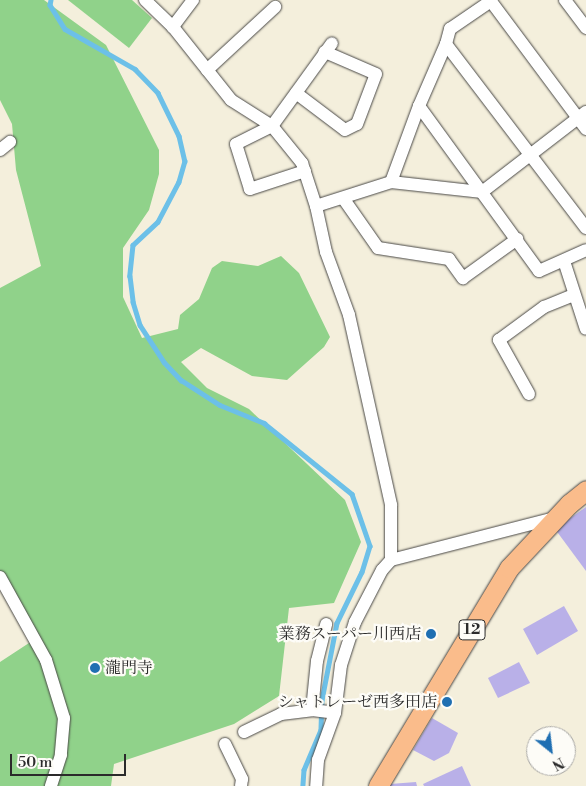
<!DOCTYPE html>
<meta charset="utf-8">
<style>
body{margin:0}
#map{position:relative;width:586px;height:786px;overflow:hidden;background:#f4efdc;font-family:"Libre Bodoni","Noto Serif JP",serif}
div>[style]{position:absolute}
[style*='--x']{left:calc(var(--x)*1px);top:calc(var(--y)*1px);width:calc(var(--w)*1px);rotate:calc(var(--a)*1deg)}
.green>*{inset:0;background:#90d28a}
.stream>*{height:4.5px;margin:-2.25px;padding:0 2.25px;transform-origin:2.25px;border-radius:2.25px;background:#6cc0e8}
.building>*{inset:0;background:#b9b0e8}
.roads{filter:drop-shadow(0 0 1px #494846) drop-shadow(0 0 1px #494846)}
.street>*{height:12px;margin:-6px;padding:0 6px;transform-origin:6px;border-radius:6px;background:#fff}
.primary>*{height:19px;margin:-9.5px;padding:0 9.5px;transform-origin:9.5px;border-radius:9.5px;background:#fabc8b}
.dots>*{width:14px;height:14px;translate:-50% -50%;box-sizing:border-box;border:2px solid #fdfcf7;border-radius:50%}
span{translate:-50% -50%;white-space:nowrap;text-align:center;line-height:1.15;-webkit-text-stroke:4.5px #fdfcf7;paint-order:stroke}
.shield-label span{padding:1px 4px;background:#fdfcf7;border:1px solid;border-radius:4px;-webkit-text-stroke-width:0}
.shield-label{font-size:15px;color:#2b2b2b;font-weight:700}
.poi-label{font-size:16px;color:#2b2b2b}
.right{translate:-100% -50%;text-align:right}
.left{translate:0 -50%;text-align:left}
.north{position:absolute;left:526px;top:726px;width:50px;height:50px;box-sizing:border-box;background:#fdfcf7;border:1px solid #a9a8a5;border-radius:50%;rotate:151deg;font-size:14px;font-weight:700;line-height:20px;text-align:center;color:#2b2b2b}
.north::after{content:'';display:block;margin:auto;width:18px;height:22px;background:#1f6fb2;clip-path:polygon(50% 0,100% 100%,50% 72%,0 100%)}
.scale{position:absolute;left:10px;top:754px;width:116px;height:22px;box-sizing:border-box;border:2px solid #2b2b2b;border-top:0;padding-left:6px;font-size:15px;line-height:18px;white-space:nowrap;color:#2b2b2b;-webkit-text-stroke:4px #fdfcf7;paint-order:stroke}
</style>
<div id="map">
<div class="green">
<i style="clip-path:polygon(0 0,44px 0,106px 45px,159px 150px,159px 174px,149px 210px,123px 248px,123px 297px,142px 338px,178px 329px,180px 315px,199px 299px,212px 268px,222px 261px,258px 266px,281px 256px,299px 273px,330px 337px,324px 347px,287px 380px,252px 376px,201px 348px,181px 362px,207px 388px,249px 409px,345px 500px,361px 542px,334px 603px,289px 608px,279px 696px,234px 724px,114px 764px,111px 786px,0 786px,0 662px,29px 643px,22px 605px,0 571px,0 288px,41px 266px,16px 170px,12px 124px,0 100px)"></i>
<i style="clip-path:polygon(68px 0,132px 0,152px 18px,129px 48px)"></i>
</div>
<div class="stream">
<i style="--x:51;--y:0;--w:5;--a:101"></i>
<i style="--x:50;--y:5;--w:28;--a:58"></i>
<i style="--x:65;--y:29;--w:81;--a:29.7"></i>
<i style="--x:135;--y:69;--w:33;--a:46"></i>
<i style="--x:158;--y:93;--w:48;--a:64"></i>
<i style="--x:179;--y:136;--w:26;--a:77"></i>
<i style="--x:185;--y:161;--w:22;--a:106"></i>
<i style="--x:179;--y:182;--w:45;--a:117.7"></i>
<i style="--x:158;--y:222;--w:34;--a:137"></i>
<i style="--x:133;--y:245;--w:31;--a:96"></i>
<i style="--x:130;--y:276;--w:26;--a:83"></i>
<i style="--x:133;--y:302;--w:24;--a:73"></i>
<i style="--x:140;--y:325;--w:44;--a:57"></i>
<i style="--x:164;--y:362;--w:25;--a:47"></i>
<i style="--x:181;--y:380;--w:46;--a:32.7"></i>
<i style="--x:220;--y:405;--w:48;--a:22.2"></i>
<i style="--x:264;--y:423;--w:113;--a:38.9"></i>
<i style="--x:352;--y:494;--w:55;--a:70.9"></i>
<i style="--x:370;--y:546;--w:27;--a:107"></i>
<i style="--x:362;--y:572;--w:57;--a:116.1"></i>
<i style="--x:337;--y:623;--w:78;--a:101"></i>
<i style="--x:322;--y:700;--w:30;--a:92"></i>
<i style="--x:321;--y:730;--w:43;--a:113"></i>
<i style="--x:304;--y:770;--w:16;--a:94"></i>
</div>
<div class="building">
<i style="clip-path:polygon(586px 507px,586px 571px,555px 529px)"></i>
<i style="clip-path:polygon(564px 606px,578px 631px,537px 655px,523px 629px)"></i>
<i style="clip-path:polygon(519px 662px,530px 683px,498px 698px,488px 678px)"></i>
<i style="clip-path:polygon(432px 718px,458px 733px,449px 753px,434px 761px,413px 750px)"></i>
<i style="clip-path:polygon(462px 766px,471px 786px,424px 786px,423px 784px)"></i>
<i style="clip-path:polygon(416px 782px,417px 786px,390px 786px,390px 784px)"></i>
</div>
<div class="roads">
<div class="street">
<i style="--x:145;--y:0;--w:39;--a:44"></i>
<i style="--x:193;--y:0;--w:34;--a:127"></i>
<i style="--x:173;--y:27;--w:93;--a:51.5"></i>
<i style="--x:231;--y:100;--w:49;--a:32.4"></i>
<i style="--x:272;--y:126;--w:48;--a:51"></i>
<i style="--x:302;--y:163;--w:45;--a:72"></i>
<i style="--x:316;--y:206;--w:47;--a:77.7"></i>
<i style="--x:326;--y:252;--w:67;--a:69.9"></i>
<i style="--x:349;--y:315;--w:195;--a:77.5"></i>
<i style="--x:391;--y:505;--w:55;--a:90"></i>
<i style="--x:391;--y:560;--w:13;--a:132"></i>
<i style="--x:382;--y:570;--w:59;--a:117.4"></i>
<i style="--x:355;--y:622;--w:45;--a:108"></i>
<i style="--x:341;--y:665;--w:48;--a:97.1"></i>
<i style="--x:335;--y:713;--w:50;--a:109.9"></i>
<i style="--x:318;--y:760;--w:26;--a:94"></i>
<i style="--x:490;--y:0;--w:161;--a:53.3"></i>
<i style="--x:565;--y:0;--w:35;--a:53"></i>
<i style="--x:446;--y:44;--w:16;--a:-75"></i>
<i style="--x:450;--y:29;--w:50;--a:-34.3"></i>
<i style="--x:207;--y:70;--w:93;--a:-42.8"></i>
<i style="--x:296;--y:93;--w:61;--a:37.1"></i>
<i style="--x:345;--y:130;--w:13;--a:-27"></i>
<i style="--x:357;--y:124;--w:53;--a:-69.2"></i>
<i style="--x:376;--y:74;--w:56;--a:-156.7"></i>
<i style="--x:0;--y:150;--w:13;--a:-39"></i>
<i style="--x:305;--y:171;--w:58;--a:161.9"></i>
<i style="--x:250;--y:189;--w:47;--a:-107.3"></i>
<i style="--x:236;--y:144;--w:40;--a:-26.6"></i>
<i style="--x:272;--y:126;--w:102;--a:-54.1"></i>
<i style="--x:391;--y:182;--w:81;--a:-69.8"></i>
<i style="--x:343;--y:198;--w:61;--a:55"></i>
<i style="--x:378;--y:248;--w:72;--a:8.8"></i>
<i style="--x:449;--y:259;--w:24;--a:54"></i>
<i style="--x:463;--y:278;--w:67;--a:-35.8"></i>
<i style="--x:316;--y:206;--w:79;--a:-17.7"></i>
<i style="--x:391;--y:182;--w:92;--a:6.3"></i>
<i style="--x:482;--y:192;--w:131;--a:-37.6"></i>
<i style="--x:586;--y:228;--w:231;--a:-127.3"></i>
<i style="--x:446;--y:44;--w:68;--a:113.5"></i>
<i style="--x:419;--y:106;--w:204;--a:54"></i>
<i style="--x:539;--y:271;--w:51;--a:-24.1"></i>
<i style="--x:564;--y:261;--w:71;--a:72.1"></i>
<i style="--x:529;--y:394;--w:62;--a:-119.1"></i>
<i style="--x:499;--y:340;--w:56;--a:-36.3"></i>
<i style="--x:544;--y:307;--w:31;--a:-22"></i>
<i style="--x:391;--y:560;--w:169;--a:-14.4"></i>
<i style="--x:0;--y:577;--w:95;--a:61"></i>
<i style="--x:46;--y:660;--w:61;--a:72.8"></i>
<i style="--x:64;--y:718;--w:37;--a:95"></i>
<i style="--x:61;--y:755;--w:33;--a:108"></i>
<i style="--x:312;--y:710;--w:49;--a:-84.2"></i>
<i style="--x:317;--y:661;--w:38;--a:-76"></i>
<i style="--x:244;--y:732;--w:41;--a:-25.9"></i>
<i style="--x:281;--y:714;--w:31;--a:-7"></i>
<i style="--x:312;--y:710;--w:23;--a:7"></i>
<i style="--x:225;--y:744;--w:39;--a:64"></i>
<i style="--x:242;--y:779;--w:7;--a:98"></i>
</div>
<div class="primary">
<i style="--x:378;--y:786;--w:254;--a:-59"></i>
<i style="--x:509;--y:568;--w:88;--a:-46.8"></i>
<i style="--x:569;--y:504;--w:22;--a:-39"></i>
</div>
</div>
<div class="dots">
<i style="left:431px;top:634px;background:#1f6fb2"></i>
<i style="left:95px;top:668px;background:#1f6fb2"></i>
<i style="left:447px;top:702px;background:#1f6fb2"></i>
</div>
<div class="shield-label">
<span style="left:472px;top:630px">12</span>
</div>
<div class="poi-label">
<span class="right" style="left:421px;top:634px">業務スーパー川西店</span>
<span class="left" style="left:105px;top:668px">瀧門寺</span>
<span class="right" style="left:437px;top:702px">シャトレーゼ西多田店</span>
</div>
<div class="north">N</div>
<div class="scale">50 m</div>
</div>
